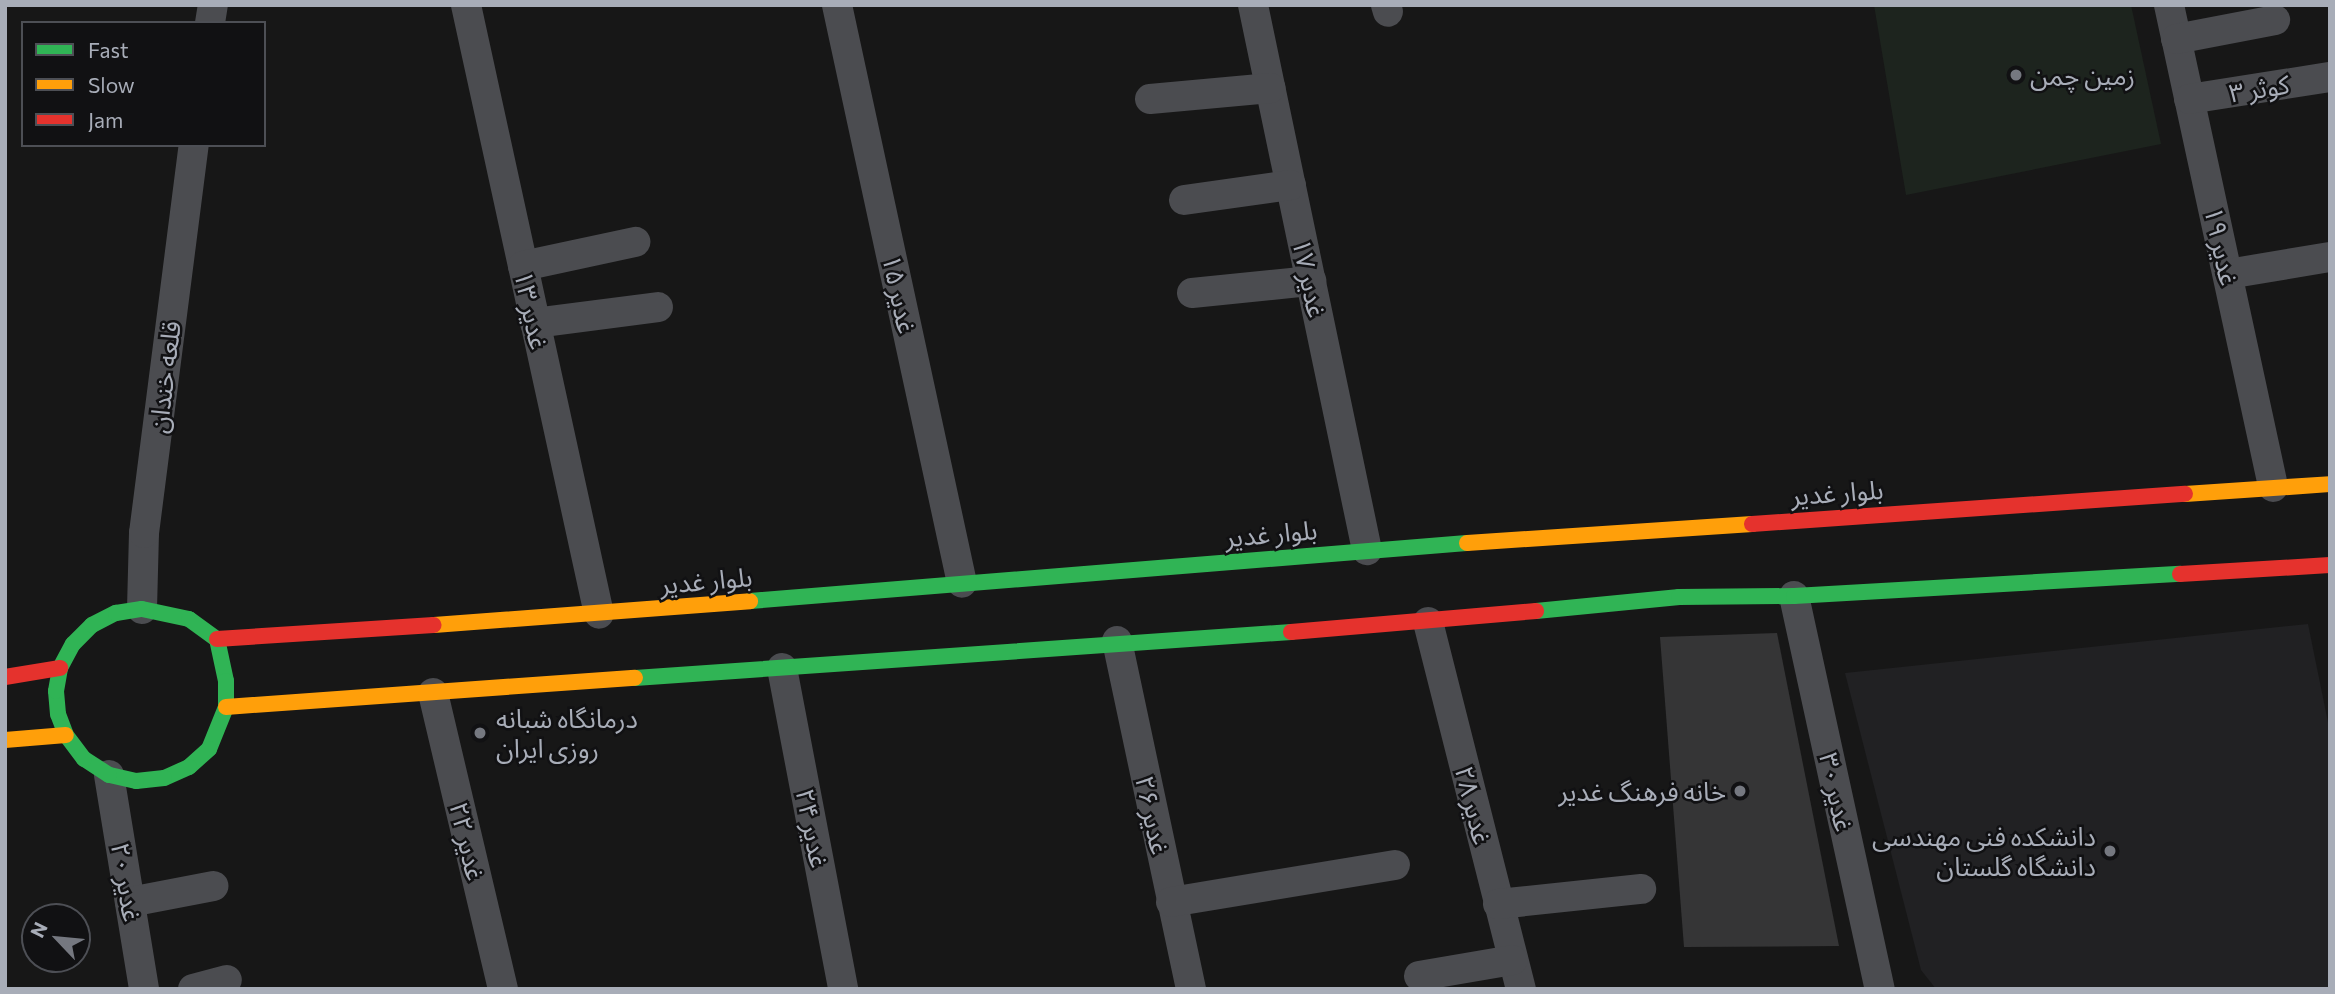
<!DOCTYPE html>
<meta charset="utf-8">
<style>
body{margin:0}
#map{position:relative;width:2335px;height:994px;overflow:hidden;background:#171717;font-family:Commissioner,"Noto Sans Arabic",sans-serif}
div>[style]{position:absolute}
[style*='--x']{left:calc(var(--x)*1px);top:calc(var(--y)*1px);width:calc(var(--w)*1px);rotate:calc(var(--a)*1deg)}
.built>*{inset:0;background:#212123}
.green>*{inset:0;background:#1d241e}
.building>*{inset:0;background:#353536}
.street>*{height:30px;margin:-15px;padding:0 15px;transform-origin:15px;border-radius:15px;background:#4b4c50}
.fast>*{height:16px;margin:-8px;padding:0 8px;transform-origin:8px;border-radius:8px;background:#30b455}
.slow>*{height:16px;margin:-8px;padding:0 8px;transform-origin:8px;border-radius:8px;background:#ff9f0a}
.jam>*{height:16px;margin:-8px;padding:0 8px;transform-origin:8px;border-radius:8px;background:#e5322d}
.dots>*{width:19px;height:19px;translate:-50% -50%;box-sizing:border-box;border:4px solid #111113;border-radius:50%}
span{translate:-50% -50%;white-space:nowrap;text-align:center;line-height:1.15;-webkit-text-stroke:5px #111113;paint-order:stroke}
.poi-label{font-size:26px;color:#a8adb8}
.left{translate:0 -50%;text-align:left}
.right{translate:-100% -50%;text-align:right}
.street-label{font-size:26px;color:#a8adb8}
.frame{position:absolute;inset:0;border:7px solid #a8adb8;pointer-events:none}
.legend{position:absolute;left:21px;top:21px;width:245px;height:126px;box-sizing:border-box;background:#111113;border:2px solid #4d4f55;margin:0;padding:9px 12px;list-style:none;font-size:21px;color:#a8adb8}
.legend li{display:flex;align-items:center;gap:14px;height:35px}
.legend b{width:35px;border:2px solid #4d4f55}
.north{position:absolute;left:21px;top:903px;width:70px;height:70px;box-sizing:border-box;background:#111113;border:2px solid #4d4f55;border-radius:50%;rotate:296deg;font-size:19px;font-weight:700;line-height:28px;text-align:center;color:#a8adb8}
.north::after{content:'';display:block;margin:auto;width:24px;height:32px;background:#757880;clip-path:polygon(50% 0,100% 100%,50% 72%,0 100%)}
</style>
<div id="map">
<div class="built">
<i style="clip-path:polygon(2308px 624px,2330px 732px,2330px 989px,1936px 989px,1921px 970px,1845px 673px)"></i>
</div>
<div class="green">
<i style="clip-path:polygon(1874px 5px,2131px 5px,2161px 144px,1906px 195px)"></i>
</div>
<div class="building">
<i style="clip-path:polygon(1777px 633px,1839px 946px,1684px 947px,1660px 637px)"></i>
</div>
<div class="street">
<i style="--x:466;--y:5;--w:623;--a:77.68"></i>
<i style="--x:837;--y:5;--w:591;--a:77.8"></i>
<i style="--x:1253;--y:5;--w:557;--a:78.19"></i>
<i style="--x:1386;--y:5;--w:7;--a:74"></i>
<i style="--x:2169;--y:5;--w:493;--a:77.8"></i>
<i style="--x:210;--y:23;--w:18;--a:-81"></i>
<i style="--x:2176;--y:39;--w:101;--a:-10.9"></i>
<i style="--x:1150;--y:99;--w:121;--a:-5.2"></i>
<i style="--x:2189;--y:99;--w:143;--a:-8.9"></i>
<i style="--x:1184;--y:200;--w:108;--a:-8"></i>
<i style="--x:523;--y:266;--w:115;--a:-12.1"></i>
<i style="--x:2228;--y:274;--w:103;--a:-9.5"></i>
<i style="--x:1192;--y:293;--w:120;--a:-5.8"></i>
<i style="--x:535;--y:323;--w:124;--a:-7.4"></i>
<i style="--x:1794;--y:596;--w:402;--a:77.7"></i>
<i style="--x:142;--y:609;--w:76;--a:-88.5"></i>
<i style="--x:144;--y:533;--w:391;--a:-82.7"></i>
<i style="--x:1428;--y:622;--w:379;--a:75.8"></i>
<i style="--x:1117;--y:641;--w:356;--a:78"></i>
<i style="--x:782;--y:668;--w:327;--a:79.2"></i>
<i style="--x:433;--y:693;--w:304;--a:76.7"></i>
<i style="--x:109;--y:775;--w:217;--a:80.7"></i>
<i style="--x:130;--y:902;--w:85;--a:-10.9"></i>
<i style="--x:1171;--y:902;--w:227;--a:-9.4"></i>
<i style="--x:1498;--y:904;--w:144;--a:-6"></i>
<i style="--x:1419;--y:976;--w:95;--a:-9.7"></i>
<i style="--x:193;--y:989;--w:35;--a:-15"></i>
</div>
<div class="fast">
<i style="--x:750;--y:601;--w:719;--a:-4.62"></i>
<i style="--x:142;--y:609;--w:48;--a:12"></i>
<i style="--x:189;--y:619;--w:34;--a:36"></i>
<i style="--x:217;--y:639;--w:43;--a:77.9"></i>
<i style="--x:226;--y:681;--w:26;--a:90"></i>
<i style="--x:226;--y:707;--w:45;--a:112"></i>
<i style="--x:209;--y:749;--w:27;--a:138"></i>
<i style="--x:189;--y:767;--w:27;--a:156"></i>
<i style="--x:164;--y:778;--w:28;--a:174"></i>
<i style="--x:136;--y:781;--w:28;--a:-167"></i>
<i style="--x:109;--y:775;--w:30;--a:-147"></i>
<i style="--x:84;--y:759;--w:30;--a:-127"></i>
<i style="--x:66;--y:735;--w:22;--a:-111"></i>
<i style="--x:58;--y:714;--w:23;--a:-95"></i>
<i style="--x:56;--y:691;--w:23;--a:-80"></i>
<i style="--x:60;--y:668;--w:27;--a:-62"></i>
<i style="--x:73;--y:644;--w:27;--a:-45"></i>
<i style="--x:92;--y:625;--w:27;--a:-27"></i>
<i style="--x:116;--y:613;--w:26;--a:-9"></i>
<i style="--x:1536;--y:611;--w:144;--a:-5.6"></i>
<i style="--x:1679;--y:597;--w:115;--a:-0.5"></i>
<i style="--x:1794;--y:596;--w:387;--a:-3.3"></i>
<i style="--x:635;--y:678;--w:658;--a:-4.01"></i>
</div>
<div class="slow">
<i style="--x:2185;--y:494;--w:145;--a:-3.9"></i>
<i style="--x:1467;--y:543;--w:286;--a:-3.8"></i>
<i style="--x:434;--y:625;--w:317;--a:-4.3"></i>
<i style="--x:226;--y:707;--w:410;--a:-4.1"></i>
<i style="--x:5;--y:740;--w:61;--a:-4.7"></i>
</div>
<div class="jam">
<i style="--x:1752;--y:524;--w:434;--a:-4"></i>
<i style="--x:2180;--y:574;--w:150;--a:-3.4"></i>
<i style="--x:1291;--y:632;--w:246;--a:-4.9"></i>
<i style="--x:217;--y:639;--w:217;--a:-3.7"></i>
<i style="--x:5;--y:677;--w:56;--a:-9.3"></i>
</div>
<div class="dots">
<i style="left:2016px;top:75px;background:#757880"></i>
<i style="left:480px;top:733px;background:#757880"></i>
<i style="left:1740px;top:791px;background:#757880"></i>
<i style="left:2110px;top:851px;background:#757880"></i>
</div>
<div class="poi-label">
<span class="left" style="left:2030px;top:75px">زمین چمن</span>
<span class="left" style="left:496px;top:733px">درمانگاه شبانه<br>روزی ایران</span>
<span class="right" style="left:1726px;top:791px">خانه فرهنگ غدیر</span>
<span class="right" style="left:2096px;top:851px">دانشکده فنی مهندسی<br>دانشگاه گلستان</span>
</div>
<div class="street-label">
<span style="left:2259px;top:88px;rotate:-9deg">۳ کوثر</span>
<span style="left:2222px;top:246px;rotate:78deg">۱۹ غدیر</span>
<span style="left:1310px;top:278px;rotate:78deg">۱۷ غدیر</span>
<span style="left:900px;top:294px;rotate:78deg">۱۵ غدیر</span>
<span style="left:532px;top:310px;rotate:78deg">۱۳ غدیر</span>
<span style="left:164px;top:377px;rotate:-83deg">قلعه خندان</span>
<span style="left:1837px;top:492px;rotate:-4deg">بلوار غدیر</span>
<span style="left:1271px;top:533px;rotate:-5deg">بلوار غدیر</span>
<span style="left:706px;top:580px;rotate:-5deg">بلوار غدیر</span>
<span style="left:1837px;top:792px;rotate:78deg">غدیر ۳۰</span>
<span style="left:1474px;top:805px;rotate:76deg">۲۸ غدیر</span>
<span style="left:1153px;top:815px;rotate:78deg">۲۶ غدیر</span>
<span style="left:813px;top:828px;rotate:79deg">۲۴ غدیر</span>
<span style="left:468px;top:841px;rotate:77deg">۲۲ غدیر</span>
<span style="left:127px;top:882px;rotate:81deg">۲۰ غدیر</span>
</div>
<div class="frame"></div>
<ul class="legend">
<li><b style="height:9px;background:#30b455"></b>Fast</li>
<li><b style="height:9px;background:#ff9f0a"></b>Slow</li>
<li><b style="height:9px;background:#e5322d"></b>Jam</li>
</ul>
<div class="north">N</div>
</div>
